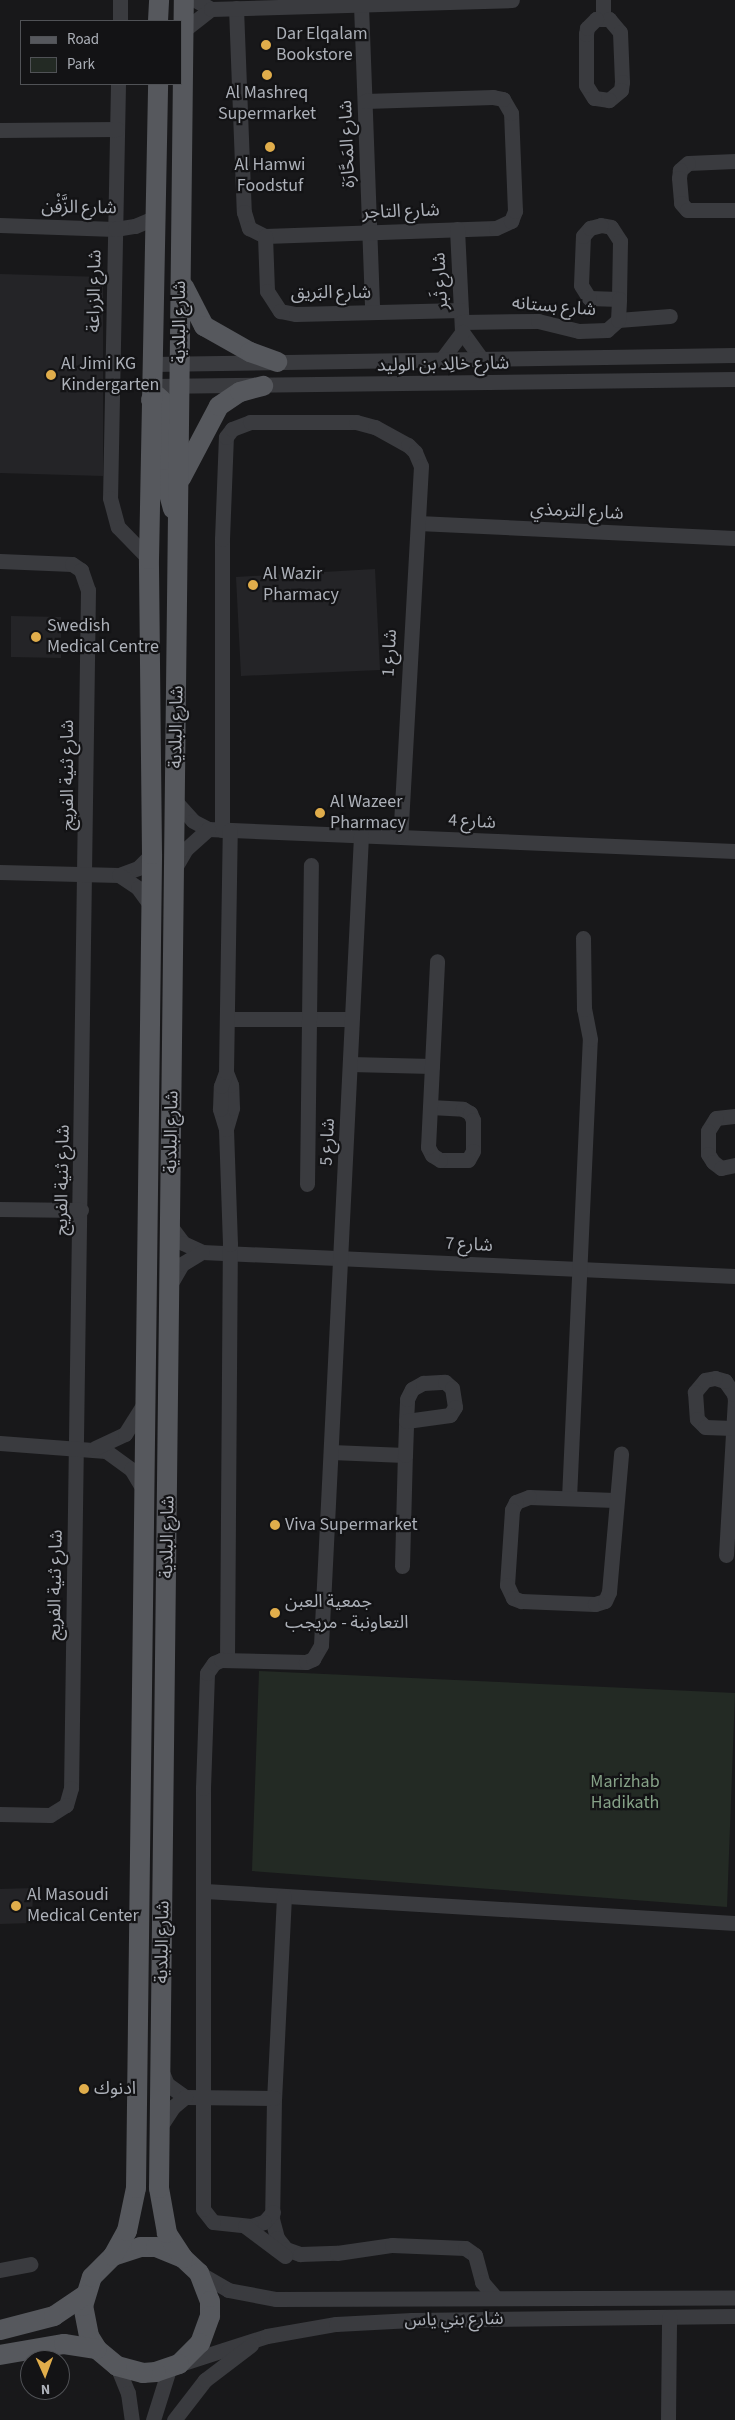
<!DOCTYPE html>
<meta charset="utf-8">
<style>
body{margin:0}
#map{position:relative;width:735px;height:2420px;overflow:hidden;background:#18181a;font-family:"Source Sans 3","Noto Sans Arabic",sans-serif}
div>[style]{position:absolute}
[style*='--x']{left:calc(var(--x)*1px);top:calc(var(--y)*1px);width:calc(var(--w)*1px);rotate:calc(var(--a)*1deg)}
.built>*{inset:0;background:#242427}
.green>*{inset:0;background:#232a24}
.minor>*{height:15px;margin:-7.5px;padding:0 7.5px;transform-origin:7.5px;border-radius:7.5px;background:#3a3b3f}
.major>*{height:20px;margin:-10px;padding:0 10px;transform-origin:10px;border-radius:10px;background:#56585d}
.dots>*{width:14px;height:14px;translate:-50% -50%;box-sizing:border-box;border:2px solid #131315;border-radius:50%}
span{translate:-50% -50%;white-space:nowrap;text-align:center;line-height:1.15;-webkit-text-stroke:4.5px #131315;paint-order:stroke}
.poi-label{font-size:18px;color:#acb0b8}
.left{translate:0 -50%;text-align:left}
.street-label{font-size:18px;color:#acb0b8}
.park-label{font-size:18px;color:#85a187}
.legend{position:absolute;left:20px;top:20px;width:162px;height:65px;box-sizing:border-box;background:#131315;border:1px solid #505256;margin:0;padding:6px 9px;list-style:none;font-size:15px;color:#acb0b8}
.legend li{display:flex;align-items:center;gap:10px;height:25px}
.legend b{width:25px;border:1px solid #505256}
.north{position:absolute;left:20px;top:2350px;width:50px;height:50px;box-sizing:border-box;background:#131315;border:1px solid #505256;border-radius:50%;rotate:178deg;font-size:14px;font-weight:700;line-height:20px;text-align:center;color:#acb0b8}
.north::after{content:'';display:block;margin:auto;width:18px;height:22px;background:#e0ad4b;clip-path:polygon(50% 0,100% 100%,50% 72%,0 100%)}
</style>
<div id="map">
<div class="built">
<i style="clip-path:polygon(0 274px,103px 277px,103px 476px,0 473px)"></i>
<i style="clip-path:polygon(375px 569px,380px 670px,241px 676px,236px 577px)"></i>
<i style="clip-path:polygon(11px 616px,61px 617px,61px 658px,11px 657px)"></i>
<i style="clip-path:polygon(33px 1888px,32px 1923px,0 1924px,0 1889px)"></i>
</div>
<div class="green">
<i style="clip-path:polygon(259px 1671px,735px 1693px,727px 1907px,252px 1871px)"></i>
</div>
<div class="minor">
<i style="--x:195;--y:0;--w:18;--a:29"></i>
<i style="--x:603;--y:0;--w:17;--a:90"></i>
<i style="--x:361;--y:5;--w:307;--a:87.9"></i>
<i style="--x:236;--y:8;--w:204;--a:87.8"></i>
<i style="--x:244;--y:212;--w:17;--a:73"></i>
<i style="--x:249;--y:228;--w:18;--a:27"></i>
<i style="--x:265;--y:236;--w:231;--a:-2"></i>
<i style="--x:496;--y:228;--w:17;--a:-25"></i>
<i style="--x:511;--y:221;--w:11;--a:-68"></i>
<i style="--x:515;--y:211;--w:98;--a:-92.3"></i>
<i style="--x:511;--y:113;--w:16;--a:-120"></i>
<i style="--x:503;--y:99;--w:10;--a:-169"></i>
<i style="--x:493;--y:97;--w:128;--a:178.2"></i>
<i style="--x:596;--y:19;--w:13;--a:0"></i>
<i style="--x:609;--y:19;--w:17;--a:50"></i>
<i style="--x:620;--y:32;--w:50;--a:87.7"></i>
<i style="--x:622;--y:82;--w:8;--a:97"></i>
<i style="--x:621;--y:90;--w:16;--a:140"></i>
<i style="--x:609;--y:100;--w:15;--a:-172"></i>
<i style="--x:594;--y:98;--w:15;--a:-122"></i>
<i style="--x:586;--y:85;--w:51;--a:-90"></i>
<i style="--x:586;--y:34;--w:6;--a:-81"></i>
<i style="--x:587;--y:28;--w:13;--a:-45"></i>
<i style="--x:120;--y:21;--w:21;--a:-90"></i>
<i style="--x:184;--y:30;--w:34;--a:-38"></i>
<i style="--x:211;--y:9;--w:301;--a:-1.7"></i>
<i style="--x:118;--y:84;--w:414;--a:91.1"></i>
<i style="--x:110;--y:498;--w:30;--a:75"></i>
<i style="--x:118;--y:527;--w:45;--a:45.9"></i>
<i style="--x:0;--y:130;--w:117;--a:-0.5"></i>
<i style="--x:735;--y:161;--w:47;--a:177.6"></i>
<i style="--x:688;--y:163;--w:11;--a:139"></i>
<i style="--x:680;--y:170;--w:8;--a:97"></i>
<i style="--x:679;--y:178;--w:25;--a:85"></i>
<i style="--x:681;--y:203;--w:9;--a:49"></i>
<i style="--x:687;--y:210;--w:48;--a:0"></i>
<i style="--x:0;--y:225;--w:115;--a:2"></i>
<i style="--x:115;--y:229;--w:20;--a:-9"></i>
<i style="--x:135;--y:226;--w:23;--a:-23"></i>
<i style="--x:601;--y:225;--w:10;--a:11"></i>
<i style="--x:611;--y:227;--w:17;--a:57"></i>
<i style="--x:620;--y:241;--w:58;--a:91"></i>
<i style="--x:619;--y:299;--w:30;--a:-178"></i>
<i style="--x:589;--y:298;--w:15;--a:-122"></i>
<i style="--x:581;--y:285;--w:49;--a:-87.7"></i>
<i style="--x:583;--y:236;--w:11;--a:-49"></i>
<i style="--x:590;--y:228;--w:11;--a:-15"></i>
<i style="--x:457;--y:229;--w:103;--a:87.2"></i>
<i style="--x:462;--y:332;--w:32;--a:54"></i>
<i style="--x:265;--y:236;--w:55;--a:87.9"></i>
<i style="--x:267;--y:291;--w:24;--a:57"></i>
<i style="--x:280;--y:311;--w:16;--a:11"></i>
<i style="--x:296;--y:314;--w:165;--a:-1.4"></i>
<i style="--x:618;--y:320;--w:52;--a:-4.4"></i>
<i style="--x:462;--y:322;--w:76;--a:-0.8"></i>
<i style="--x:538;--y:321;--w:42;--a:13.7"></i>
<i style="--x:579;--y:331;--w:28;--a:-2"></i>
<i style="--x:607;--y:330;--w:15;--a:-42"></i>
<i style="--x:618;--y:320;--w:21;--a:-87"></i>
<i style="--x:442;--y:359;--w:34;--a:-53"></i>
<i style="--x:152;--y:364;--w:583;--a:-0.88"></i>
<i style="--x:152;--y:386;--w:583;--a:-0.69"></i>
<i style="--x:418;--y:523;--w:317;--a:2.7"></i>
<i style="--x:0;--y:561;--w:72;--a:2.4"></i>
<i style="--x:72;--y:564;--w:11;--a:34"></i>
<i style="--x:81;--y:570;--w:21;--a:71"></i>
<i style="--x:88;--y:590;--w:1198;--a:90.81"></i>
<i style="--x:71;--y:1788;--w:18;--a:106"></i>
<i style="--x:66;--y:1805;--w:19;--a:148"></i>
<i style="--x:50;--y:1815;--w:50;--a:-178.9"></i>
<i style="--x:176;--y:802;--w:25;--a:48"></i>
<i style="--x:193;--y:821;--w:17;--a:28"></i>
<i style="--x:208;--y:829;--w:527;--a:2.39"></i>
<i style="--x:222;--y:830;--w:291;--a:-90"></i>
<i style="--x:222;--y:539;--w:102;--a:-87.8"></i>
<i style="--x:226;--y:437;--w:10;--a:-53"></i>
<i style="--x:232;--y:429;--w:19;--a:-21"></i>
<i style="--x:250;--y:422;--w:106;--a:0"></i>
<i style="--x:356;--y:422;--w:20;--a:15"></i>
<i style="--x:375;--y:427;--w:38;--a:29"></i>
<i style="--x:408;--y:445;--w:10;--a:45"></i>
<i style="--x:415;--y:452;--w:15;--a:67"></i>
<i style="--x:421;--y:466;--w:371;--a:93.2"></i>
<i style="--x:176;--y:866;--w:20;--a:-60"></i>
<i style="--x:186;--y:849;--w:30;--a:-42"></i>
<i style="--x:0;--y:872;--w:119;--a:1.4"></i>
<i style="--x:119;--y:875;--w:20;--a:-20"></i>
<i style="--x:138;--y:868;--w:20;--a:-45"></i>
<i style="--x:119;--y:875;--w:23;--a:34"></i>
<i style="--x:138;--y:888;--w:22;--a:54"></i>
<i style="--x:227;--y:1019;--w:124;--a:0"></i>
<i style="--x:350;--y:1064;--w:82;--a:1.4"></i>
<i style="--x:430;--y:1107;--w:33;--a:3"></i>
<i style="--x:463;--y:1109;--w:8;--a:30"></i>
<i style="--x:470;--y:1113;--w:8;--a:67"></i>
<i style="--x:473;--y:1120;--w:31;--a:90"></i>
<i style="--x:473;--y:1151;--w:10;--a:119"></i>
<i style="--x:468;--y:1160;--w:28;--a:180"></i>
<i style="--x:440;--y:1160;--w:9;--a:-148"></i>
<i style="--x:432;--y:1155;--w:9;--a:-117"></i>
<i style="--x:428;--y:1147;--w:186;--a:-87.2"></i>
<i style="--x:735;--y:1116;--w:19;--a:174"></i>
<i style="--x:716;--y:1118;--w:15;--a:122"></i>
<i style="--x:708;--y:1131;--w:23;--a:90"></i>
<i style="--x:708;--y:1154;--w:9;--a:58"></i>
<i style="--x:713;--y:1162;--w:10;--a:37"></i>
<i style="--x:721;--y:1168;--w:14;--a:-12"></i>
<i style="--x:226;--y:1129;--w:22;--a:-74"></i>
<i style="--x:232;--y:1108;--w:23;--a:-92"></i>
<i style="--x:231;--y:1085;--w:14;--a:-111"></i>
<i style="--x:307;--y:1184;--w:319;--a:-89.3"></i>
<i style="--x:0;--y:1209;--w:81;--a:0.7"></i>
<i style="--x:171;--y:1227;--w:20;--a:53"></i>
<i style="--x:183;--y:1243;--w:21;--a:25"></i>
<i style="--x:202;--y:1252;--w:534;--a:2.58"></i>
<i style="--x:171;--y:1283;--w:22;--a:-60"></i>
<i style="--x:182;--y:1264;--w:23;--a:-31"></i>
<i style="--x:0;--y:1443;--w:106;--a:4.3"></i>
<i style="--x:106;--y:1451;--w:31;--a:36"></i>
<i style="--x:131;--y:1469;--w:26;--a:59"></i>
<i style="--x:95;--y:1448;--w:33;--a:-25"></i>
<i style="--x:125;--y:1434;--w:34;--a:-58"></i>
<i style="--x:331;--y:1452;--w:74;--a:2.3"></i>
<i style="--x:569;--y:1498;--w:459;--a:-87.4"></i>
<i style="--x:590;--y:1039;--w:31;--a:-101"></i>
<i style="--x:584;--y:1009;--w:71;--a:-90.8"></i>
<i style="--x:615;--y:1500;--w:86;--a:-178"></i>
<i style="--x:529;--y:1497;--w:14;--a:159"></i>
<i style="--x:516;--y:1502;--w:9;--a:117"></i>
<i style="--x:512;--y:1510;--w:75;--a:93.8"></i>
<i style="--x:507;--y:1585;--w:14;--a:65"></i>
<i style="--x:513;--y:1598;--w:9;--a:21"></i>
<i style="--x:521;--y:1601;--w:74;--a:2.3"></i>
<i style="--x:595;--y:1604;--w:10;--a:-17"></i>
<i style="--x:605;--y:1601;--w:10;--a:-66"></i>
<i style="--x:609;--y:1592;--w:139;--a:-85"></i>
<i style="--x:726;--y:1555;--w:155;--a:-86.7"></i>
<i style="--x:735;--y:1400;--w:6;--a:-99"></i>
<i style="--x:734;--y:1394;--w:16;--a:-125"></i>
<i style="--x:725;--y:1381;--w:10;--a:-163"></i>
<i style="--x:715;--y:1378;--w:10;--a:169"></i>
<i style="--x:705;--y:1380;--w:16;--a:130"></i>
<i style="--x:695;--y:1392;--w:27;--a:86"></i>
<i style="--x:697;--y:1419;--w:11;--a:45"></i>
<i style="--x:705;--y:1427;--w:28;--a:2"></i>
<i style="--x:402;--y:1566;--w:111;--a:-88.5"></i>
<i style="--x:405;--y:1455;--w:34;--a:-88"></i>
<i style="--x:406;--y:1421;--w:22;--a:-87"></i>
<i style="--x:407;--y:1399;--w:11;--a:-63"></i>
<i style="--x:412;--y:1389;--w:13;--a:-29"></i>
<i style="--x:423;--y:1383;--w:22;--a:-3"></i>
<i style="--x:445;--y:1382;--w:9;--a:41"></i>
<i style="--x:452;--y:1388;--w:19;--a:81"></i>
<i style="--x:455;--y:1407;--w:9;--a:122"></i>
<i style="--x:450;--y:1415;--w:44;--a:172.2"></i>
<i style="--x:227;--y:1660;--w:416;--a:-89.6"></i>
<i style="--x:230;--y:1244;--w:115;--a:-92"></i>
<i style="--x:226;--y:1129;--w:21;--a:-107"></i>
<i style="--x:220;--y:1109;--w:23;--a:-88"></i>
<i style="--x:221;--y:1086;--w:15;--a:-70"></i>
<i style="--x:226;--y:1072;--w:242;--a:-89.1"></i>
<i style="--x:205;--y:1891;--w:531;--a:3.46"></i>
<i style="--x:284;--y:1896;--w:202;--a:92.8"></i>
<i style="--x:274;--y:2098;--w:121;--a:90.9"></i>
<i style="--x:272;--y:2219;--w:20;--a:75"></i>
<i style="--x:277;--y:2238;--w:14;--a:51"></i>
<i style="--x:286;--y:2249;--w:15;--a:20"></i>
<i style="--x:300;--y:2254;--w:37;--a:-2"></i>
<i style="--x:337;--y:2253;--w:56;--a:-8.3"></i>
<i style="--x:392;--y:2245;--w:73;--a:2.4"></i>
<i style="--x:465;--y:2248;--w:12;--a:35"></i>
<i style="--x:475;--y:2255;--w:28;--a:75"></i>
<i style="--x:482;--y:2282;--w:21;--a:49"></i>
<i style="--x:161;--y:2070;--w:15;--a:67"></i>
<i style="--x:167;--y:2084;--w:22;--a:36"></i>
<i style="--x:185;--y:2097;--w:89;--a:0.6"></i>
<i style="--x:160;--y:2127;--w:24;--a:-57"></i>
<i style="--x:173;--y:2107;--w:16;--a:-40"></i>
<i style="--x:273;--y:2212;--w:13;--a:132"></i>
<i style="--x:264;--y:2222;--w:14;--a:163"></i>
<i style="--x:251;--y:2226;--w:38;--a:-174"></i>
<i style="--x:213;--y:2222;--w:16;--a:-128"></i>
<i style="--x:203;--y:2209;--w:421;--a:-90"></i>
<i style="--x:203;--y:1788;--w:115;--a:-88"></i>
<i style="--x:207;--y:1673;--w:12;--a:-55"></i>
<i style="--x:214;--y:1663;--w:8;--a:-23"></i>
<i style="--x:221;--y:1660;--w:85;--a:1.3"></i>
<i style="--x:306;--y:1662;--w:8;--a:-23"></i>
<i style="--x:313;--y:1659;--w:16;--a:-60"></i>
<i style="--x:321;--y:1645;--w:811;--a:-87.17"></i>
<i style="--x:245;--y:2226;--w:50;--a:36.9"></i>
<i style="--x:0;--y:2270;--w:31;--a:-11"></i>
<i style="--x:199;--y:2273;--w:34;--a:30"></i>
<i style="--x:228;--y:2290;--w:49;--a:10.6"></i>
<i style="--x:276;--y:2299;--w:459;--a:-0.2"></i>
<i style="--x:183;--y:2363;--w:88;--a:-17.8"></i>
<i style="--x:267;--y:2336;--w:70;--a:-9.9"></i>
<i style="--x:336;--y:2324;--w:76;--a:-3"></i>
<i style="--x:412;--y:2320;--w:323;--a:-0.7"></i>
<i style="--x:117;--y:2366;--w:29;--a:68"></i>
<i style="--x:128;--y:2393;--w:27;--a:82"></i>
<i style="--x:153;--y:2420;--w:53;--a:-72.6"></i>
<i style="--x:174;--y:2420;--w:51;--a:-52.2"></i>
<i style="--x:205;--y:2380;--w:58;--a:-37.3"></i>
<i style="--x:668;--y:2420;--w:103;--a:-89.4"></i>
</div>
<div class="major">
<i style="--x:158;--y:21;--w:21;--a:-87"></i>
<i style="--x:184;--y:287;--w:44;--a:62.9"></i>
<i style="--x:204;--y:326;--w:53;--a:29.5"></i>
<i style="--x:250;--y:352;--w:29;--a:20"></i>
<i style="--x:151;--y:400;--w:7;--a:-34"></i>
<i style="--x:157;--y:396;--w:11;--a:41"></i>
<i style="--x:165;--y:403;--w:76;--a:90"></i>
<i style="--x:165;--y:479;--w:31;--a:75"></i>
<i style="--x:181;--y:478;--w:81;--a:-62.2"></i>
<i style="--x:219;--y:406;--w:25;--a:-34"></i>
<i style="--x:240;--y:392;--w:24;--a:-15"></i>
<i style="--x:113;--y:2256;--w:29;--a:-18"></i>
<i style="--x:141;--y:2247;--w:15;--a:0"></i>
<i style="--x:156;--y:2247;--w:29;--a:22"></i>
<i style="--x:183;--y:2258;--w:22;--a:43"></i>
<i style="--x:199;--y:2273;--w:30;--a:69"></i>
<i style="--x:210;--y:2301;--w:15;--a:90"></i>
<i style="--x:210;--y:2316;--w:29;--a:110"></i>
<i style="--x:200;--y:2343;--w:30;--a:135"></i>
<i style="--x:179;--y:2364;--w:24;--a:161"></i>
<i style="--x:156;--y:2372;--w:13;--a:176"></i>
<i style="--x:143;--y:2373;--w:27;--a:-165"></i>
<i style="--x:117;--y:2366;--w:26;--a:-140"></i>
<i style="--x:97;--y:2349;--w:15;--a:-122"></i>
<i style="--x:89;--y:2336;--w:31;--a:-101"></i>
<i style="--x:83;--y:2306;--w:30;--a:-73"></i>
<i style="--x:92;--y:2277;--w:30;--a:-45"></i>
<i style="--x:113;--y:2256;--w:29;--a:-61"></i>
<i style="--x:127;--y:2231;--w:44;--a:-78.2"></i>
<i style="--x:136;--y:2188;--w:1334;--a:-89.31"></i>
<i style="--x:152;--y:854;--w:295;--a:-90.6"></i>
<i style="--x:149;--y:559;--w:475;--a:-88.9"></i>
<i style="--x:183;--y:2258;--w:30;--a:-123"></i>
<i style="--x:167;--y:2233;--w:46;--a:-100.1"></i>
<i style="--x:159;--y:2188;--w:2188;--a:-89.35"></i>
<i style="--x:0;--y:2330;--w:56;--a:-14.5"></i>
<i style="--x:54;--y:2316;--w:37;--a:-34"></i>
<i style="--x:0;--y:2355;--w:65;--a:-9.8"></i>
<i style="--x:64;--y:2344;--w:33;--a:9"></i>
</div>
<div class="dots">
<i style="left:266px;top:45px;background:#e0ad4b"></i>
<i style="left:267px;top:75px;background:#e0ad4b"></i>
<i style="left:270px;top:147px;background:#e0ad4b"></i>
<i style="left:51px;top:375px;background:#e0ad4b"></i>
<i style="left:253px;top:585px;background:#e0ad4b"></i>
<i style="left:36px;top:637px;background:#e0ad4b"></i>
<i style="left:320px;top:813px;background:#e0ad4b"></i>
<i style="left:275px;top:1525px;background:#e0ad4b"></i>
<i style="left:275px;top:1613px;background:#e0ad4b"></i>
<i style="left:16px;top:1906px;background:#e0ad4b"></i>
<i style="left:84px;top:2089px;background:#e0ad4b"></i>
</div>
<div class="poi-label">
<span class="left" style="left:276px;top:45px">Dar Elqalam<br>Bookstore</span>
<span style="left:267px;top:104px">Al Mashreq<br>Supermarket</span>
<span style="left:270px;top:176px">Al Hamwi<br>Foodstuf</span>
<span class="left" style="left:61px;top:375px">Al Jimi KG<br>Kindergarten</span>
<span class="left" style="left:263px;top:585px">Al Wazir<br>Pharmacy</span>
<span class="left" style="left:47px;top:637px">Swedish<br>Medical Centre</span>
<span class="left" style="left:330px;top:813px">Al Wazeer<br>Pharmacy</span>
<span class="left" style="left:285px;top:1525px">Viva Supermarket</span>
<span class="left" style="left:285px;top:1613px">جمعية العبن<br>التعاونبة - مريجب</span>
<span class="left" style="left:27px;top:1906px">Al Masoudi<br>Medical Center</span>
<span class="left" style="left:94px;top:2089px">ادنوك</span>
</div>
<div class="street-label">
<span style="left:348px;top:144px;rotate:-92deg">شارع المَحَّارَة</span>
<span style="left:79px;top:208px;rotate:1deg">شارع الزَّفْن</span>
<span style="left:401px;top:212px;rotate:-2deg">شارع التاجر</span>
<span style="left:441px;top:281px;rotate:-93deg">شارع ثَبر</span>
<span style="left:95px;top:291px;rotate:-89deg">شارع الزراعة</span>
<span style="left:331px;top:293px">شارع البَريق</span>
<span style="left:554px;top:307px;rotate:5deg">شارع بستانه</span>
<span style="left:180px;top:322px;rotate:-90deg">شارع البلدية</span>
<span style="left:443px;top:365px;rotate:-1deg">شارع خالِد بن الوليد</span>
<span style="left:577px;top:512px;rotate:3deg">شارع الترمذي</span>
<span style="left:390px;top:653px;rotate:-87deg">شارع 1</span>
<span style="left:177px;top:727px;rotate:-89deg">شارع البلدية</span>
<span style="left:68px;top:775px;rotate:-90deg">شارع ثنية الفريج</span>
<span style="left:472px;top:822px;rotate:3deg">شارع 4</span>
<span style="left:172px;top:1132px;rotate:-89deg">شارع البلدية</span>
<span style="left:328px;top:1142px;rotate:-87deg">شارع 5</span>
<span style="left:63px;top:1180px;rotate:-89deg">شارع ثنية الفريج</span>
<span style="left:469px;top:1245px;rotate:3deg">شارع 7</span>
<span style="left:168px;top:1537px;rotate:-89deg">شارع البلدية</span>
<span style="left:56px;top:1585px;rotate:-89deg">شارع ثنية الفريج</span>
<span style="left:163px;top:1942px;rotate:-89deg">شارع البلدية</span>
<span style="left:454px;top:2320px;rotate:-1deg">شارع بني ياس</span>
</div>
<div class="park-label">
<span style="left:625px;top:1793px">Marizhab<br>Hadikath</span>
</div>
<ul class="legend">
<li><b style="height:6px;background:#56585d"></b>Road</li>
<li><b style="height:14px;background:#232a24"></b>Park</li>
</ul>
<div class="north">N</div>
</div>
